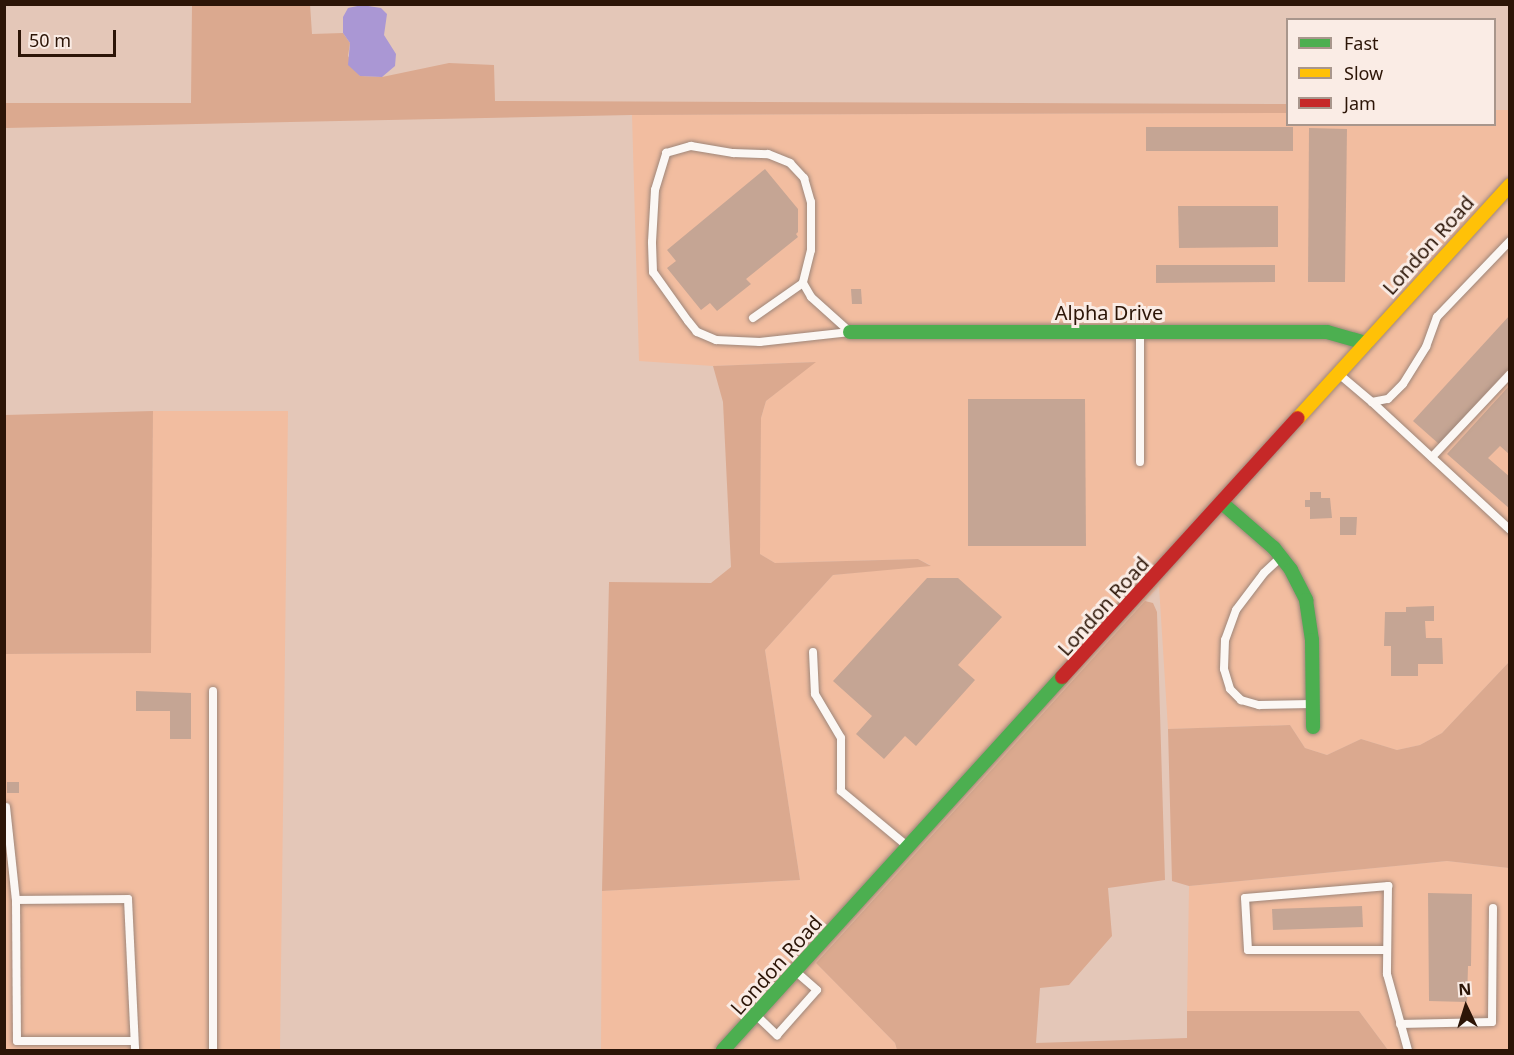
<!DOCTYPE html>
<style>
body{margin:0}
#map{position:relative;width:1514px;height:1055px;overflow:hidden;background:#e4c7b8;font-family:"Noto Sans",sans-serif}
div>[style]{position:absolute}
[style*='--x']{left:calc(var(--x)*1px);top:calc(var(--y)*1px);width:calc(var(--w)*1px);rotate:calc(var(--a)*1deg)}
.built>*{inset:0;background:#f2bda0}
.green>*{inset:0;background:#dba98f}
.water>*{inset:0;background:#aa97d4}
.building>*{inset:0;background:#c5a594}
.roads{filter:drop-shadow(0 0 2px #9e8679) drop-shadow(0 0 2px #9e8679)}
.lane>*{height:8px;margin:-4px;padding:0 4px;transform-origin:4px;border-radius:4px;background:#fbf7f4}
.fast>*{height:14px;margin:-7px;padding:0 7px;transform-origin:7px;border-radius:7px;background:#4caf50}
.slow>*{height:14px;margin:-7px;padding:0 7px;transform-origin:7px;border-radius:7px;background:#ffc107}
.jam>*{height:14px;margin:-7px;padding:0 7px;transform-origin:7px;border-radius:7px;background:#c62828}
span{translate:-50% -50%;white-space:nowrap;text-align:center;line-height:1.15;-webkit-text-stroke:6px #faece5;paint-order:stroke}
.street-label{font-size:20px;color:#2c1507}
.frame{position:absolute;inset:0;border:6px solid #2c1507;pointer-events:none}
.legend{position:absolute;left:1286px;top:18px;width:210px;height:108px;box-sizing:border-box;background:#faece5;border:2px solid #a8968c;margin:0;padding:8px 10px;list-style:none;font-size:18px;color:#2c1507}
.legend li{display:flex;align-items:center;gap:12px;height:30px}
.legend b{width:30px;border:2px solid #a8968c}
.north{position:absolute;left:1436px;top:977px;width:60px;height:60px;-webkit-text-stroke:4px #faece5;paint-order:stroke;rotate:356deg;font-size:16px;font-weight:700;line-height:24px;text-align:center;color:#2c1507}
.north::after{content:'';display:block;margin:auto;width:21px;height:27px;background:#2c1507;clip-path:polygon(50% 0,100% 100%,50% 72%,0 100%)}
.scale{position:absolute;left:18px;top:30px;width:98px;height:27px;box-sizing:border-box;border:3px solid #2c1507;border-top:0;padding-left:8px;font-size:18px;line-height:21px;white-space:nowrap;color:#2c1507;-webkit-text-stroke:4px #faece5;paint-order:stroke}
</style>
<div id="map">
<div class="built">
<i style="clip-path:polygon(1495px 110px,1509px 110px,1509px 662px,1442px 733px,1420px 745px,1397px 750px,1361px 739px,1327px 755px,1305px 748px,1290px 725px,1168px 729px,1159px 586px,816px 963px,895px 1043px,897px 1050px,601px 1050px,602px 891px,800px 880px,765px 650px,833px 575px,930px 565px,918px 559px,775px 563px,760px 554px,761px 418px,766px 401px,815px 362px,713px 366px,639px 361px,632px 115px,1287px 113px,1288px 124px,1494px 124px)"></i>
<i style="clip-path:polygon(153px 411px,288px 411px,280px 1050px,5px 1050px,4px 654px,150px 653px)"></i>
<i style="clip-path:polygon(1447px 861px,1509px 868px,1509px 1050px,1388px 1050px,1359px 1011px,1187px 1011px,1189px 886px)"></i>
</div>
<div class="green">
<i style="clip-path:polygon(310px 4px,312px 34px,343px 33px,350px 43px,348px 56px,360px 76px,382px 77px,449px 63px,494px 65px,495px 101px,1287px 104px,1288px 113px,632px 115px,5px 128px,4px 103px,191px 103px,192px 5px)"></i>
<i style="clip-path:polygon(816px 362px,766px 401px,761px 418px,760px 554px,775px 563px,918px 559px,931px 566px,833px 575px,765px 650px,800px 880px,602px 891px,609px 582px,711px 583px,731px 567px,723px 402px,713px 366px)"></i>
<i style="clip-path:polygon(153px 411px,151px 653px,5px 654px,5px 415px)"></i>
<i style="clip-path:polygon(1145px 601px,1153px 603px,1157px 612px,1165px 880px,1108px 888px,1112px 936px,1069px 985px,1040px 988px,1036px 1043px,1187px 1038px,1187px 1011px,1359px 1011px,1388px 1050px,897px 1050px,895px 1043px,816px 963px)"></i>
<i style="clip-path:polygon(1509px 662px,1509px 868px,1447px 861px,1189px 886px,1172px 881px,1168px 729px,1290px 725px,1305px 748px,1327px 755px,1361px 739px,1397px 750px,1420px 745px,1442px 733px)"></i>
</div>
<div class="water">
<i style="clip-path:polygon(362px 5px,381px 8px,387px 14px,384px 35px,396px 54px,395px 66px,382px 77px,360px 76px,348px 65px,350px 43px,343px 33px,343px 17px,348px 8px)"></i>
</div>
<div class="building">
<i style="clip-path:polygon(1146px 127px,1293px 127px,1293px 151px,1146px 151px)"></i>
<i style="clip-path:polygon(1309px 128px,1347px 129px,1345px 282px,1308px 282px)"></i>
<i style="clip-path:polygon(765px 169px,798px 209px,798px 232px,796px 234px,798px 237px,746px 279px,751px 284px,717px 311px,710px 303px,701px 310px,667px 268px,676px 261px,667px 250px)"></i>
<i style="clip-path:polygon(1178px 206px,1278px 206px,1278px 247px,1179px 248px)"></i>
<i style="clip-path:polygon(1156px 265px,1275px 265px,1275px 282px,1156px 283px)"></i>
<i style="clip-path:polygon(851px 289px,861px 289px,862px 304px,852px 304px)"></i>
<i style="clip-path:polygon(1510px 315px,1510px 367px,1439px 444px,1413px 421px)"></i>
<i style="clip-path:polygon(1510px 385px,1510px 455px,1500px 446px,1488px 458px,1510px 477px,1510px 509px,1447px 454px)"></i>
<i style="clip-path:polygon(968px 399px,1085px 399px,1086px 546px,968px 546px)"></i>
<i style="clip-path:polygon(1310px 492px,1321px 492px,1321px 498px,1330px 498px,1332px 518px,1310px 519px,1310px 507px,1305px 507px,1305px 500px,1310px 500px)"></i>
<i style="clip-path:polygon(1340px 517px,1357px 517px,1356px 535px,1340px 535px)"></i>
<i style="clip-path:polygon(927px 578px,958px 578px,1002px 617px,958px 665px,975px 680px,916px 746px,905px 736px,884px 759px,856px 734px,872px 716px,833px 681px)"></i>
<i style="clip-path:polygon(1434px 606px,1434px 621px,1425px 621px,1426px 638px,1442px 638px,1443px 664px,1418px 664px,1418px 676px,1391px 676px,1391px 646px,1384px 646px,1385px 612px,1406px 612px,1406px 607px)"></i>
<i style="clip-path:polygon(136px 691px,191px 693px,191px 739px,170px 739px,170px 711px,136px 711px)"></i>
<i style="clip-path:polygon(7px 782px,19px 782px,19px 793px,7px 793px)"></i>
<i style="clip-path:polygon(1428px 893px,1472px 894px,1471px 966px,1468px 966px,1467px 1002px,1429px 1001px)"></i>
<i style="clip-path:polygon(1362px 906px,1363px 927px,1273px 930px,1272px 909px)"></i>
</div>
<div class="roads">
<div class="lane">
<i style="--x:691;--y:146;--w:43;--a:9.5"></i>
<i style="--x:733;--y:153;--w:35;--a:2"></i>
<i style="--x:768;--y:154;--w:24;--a:22"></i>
<i style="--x:790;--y:163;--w:21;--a:47"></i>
<i style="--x:804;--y:178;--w:25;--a:74"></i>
<i style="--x:811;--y:202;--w:48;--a:90"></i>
<i style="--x:811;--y:250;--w:34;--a:104"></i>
<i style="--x:803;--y:283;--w:16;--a:60"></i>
<i style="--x:811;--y:297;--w:52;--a:41.9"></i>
<i style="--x:850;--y:332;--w:91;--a:173.7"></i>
<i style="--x:760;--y:342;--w:44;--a:-177.4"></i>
<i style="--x:716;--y:340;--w:21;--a:-157"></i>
<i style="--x:697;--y:332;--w:14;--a:-129"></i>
<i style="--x:688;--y:321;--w:60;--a:-125.5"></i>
<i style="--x:653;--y:272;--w:30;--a:-92"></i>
<i style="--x:652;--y:242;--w:52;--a:-86.7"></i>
<i style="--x:655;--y:190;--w:39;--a:-73"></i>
<i style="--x:666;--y:153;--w:26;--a:-16"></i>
<i style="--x:753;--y:318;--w:61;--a:-35"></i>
<i style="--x:1340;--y:375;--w:42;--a:40.2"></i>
<i style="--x:1372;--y:402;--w:16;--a:-11"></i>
<i style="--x:1388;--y:399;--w:21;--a:-45"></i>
<i style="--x:1403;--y:384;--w:44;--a:-58.1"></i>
<i style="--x:1426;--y:347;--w:32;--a:-70"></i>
<i style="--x:1437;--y:317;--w:105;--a:-46.2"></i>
<i style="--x:1372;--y:402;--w:188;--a:42.8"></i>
<i style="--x:1432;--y:457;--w:114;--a:-46.8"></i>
<i style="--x:1140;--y:462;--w:126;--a:-90"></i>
<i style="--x:1280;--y:558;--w:22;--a:137"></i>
<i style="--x:1264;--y:573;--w:46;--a:127.1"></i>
<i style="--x:1236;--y:610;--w:32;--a:110"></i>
<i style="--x:1225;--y:640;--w:29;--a:92"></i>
<i style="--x:1224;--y:669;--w:21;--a:73"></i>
<i style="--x:1230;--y:689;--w:16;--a:45"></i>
<i style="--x:1241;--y:700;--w:19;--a:16"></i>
<i style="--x:1259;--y:705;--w:52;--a:-1.1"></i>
<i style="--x:813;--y:652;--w:42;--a:87.3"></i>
<i style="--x:815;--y:694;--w:51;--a:59.4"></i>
<i style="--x:841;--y:738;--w:53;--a:90"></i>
<i style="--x:841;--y:791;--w:85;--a:39.7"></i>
<i style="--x:6;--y:807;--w:94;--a:83.9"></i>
<i style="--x:16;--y:900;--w:112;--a:-0.5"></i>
<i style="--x:128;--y:899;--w:151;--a:87.3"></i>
<i style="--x:16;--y:900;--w:141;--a:89.6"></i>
<i style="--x:17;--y:1041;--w:117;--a:0"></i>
<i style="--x:1385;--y:950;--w:137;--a:180"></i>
<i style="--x:1248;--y:950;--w:52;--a:-93.3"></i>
<i style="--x:1245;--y:898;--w:144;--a:-4.8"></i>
<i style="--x:1388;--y:886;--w:88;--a:90.7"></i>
<i style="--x:1387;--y:974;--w:79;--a:74.6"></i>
<i style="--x:757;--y:1016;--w:28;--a:44"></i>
<i style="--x:777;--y:1035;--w:60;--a:-48.4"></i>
<i style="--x:817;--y:990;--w:28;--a:-139"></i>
<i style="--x:1400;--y:1024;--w:92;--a:-1.2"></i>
<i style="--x:1492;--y:1022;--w:114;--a:-89.5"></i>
<i style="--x:213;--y:1050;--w:359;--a:-90"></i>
</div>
<div class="fast">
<i style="--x:850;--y:332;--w:477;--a:0"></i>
<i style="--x:1327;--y:332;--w:41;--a:15.8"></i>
<i style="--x:1222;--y:503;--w:69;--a:40.9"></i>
<i style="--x:1274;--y:548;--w:28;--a:52"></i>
<i style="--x:1291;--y:570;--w:34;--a:63"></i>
<i style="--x:1306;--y:600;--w:40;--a:81.5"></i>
<i style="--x:1312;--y:640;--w:87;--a:89.3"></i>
<i style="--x:723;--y:1050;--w:504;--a:-47.73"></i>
</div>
<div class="slow">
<i style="--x:1298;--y:418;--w:315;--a:-47.7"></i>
</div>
<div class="jam">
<i style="--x:1062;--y:677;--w:350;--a:-47.7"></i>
</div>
</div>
<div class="street-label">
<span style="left:1428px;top:245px;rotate:-48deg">London Road</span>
<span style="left:1109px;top:312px">Alpha Drive</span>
<span style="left:1103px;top:606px;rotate:-48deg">London Road</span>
<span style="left:776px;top:965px;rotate:-48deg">London Road</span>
</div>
<div class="frame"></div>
<ul class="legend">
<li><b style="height:8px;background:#4caf50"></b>Fast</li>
<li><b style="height:8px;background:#ffc107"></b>Slow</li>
<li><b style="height:8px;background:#c62828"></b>Jam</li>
</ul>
<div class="north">N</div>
<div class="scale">50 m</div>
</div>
